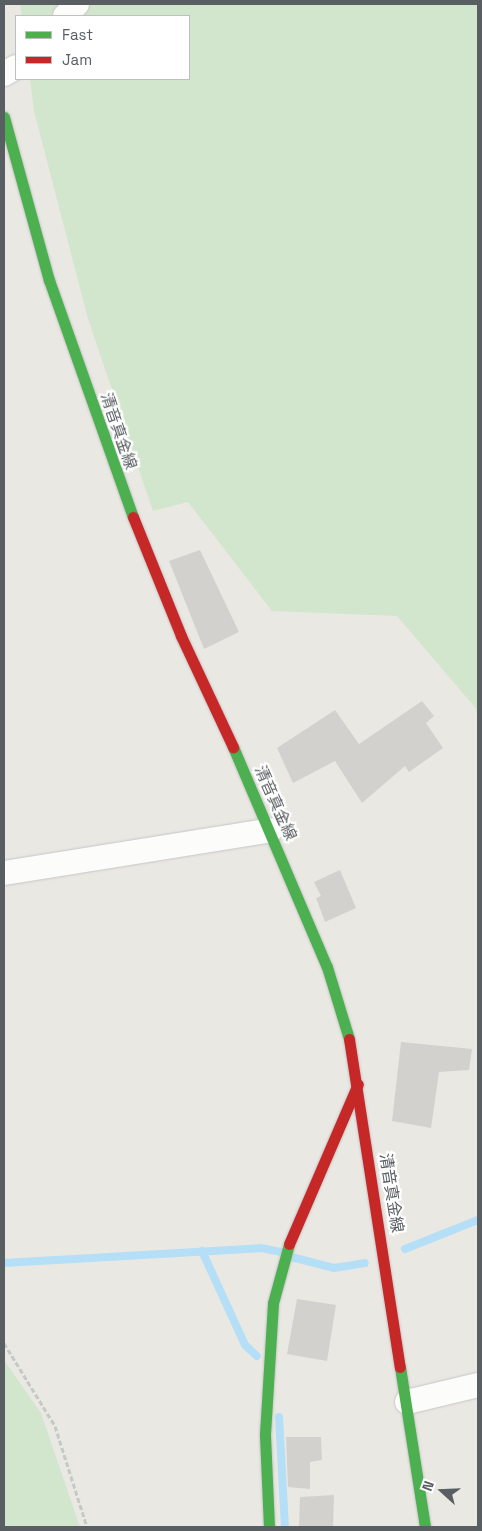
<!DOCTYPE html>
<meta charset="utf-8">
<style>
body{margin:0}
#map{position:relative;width:482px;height:1531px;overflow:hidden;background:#eae8e3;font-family:"Space Grotesk","Noto Sans JP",sans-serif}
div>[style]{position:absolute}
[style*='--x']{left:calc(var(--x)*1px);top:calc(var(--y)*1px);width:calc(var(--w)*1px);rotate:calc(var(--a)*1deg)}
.green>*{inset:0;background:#d2e6cd}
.stream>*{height:8px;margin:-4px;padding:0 4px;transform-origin:4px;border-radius:4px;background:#b5dff7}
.building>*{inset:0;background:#d3d1ce}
.path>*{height:3px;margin-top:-1.5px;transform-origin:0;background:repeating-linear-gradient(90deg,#c4cac6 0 5px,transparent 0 7.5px)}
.roads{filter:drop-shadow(0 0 1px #c6c6c6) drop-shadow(0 0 1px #c6c6c6)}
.street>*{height:24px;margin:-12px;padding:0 12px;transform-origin:12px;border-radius:12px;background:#fcfcfb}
.fast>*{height:11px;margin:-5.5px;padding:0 5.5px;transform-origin:5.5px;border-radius:5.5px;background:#4caf50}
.jam>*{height:11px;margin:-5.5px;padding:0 5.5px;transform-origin:5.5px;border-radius:5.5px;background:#c62828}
span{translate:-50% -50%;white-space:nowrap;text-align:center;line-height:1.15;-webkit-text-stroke:4.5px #fff;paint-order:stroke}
.street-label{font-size:16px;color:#595e62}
.frame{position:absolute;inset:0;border:5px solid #595e62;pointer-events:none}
.legend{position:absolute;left:15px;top:15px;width:175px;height:65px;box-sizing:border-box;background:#fff;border:1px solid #bdbfc0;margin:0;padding:6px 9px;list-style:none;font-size:15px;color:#595e62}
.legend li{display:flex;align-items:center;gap:10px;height:25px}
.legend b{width:25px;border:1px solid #bdbfc0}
.north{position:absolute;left:417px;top:1466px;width:50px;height:50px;-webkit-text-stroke:4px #fff;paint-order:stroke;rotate:290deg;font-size:14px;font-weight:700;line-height:20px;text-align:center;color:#595e62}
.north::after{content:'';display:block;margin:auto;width:18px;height:22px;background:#595e62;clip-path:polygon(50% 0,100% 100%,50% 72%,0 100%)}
</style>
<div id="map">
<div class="green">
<i style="clip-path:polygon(20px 4px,478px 4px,478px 711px,397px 616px,272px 611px,188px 502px,153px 511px,88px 319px,34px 111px,30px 79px,189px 79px,189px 16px,22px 16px)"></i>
<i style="clip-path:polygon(4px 1360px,41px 1413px,80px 1527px,4px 1527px)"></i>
</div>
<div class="stream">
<i style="--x:405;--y:1249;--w:79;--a:-21.7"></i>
<i style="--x:202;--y:1251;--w:103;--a:65.4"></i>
<i style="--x:245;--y:1345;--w:16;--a:43"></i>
<i style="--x:291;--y:1257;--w:44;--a:14.3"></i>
<i style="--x:334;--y:1268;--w:31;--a:-9"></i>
<i style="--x:4;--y:1263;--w:257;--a:-3.3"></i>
<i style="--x:261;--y:1248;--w:20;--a:11"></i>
<i style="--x:279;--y:1417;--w:110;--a:86.9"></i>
</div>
<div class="building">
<i style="clip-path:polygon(200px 550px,239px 632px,204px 649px,169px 561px)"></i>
<i style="clip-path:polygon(422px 701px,434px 716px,426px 723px,443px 748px,409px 772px,405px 766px,362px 803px,335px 761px,293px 783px,277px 748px,335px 710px,359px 744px)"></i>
<i style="clip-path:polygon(340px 870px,356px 908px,325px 922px,316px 898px,321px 896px,314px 882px)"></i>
<i style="clip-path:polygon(401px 1042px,472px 1049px,469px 1070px,439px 1072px,431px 1128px,392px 1121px)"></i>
<i style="clip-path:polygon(297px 1299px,336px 1305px,327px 1361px,287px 1354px)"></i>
<i style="clip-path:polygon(286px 1437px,321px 1437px,322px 1460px,310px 1462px,310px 1489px,288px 1487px)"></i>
<i style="clip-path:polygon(334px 1495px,333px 1527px,299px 1527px,300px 1497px)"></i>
</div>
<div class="path">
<i style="--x:4;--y:1343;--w:97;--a:58.4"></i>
<i style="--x:55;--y:1426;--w:106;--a:72.4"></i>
</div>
<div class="roads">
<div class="street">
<i style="--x:65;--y:16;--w:17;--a:-45"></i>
<i style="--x:4;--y:74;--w:14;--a:-30"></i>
<i style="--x:4;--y:873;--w:270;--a:-9.1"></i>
<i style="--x:407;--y:1402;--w:73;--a:-13.5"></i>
</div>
<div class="fast">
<i style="--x:4;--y:117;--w:169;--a:74.6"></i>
<i style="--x:49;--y:280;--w:251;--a:70.5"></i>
<i style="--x:233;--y:747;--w:239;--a:66.9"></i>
<i style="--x:327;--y:967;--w:75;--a:73"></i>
<i style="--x:400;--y:1367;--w:162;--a:81.1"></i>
<i style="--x:269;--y:1527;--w:93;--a:-92.5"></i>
<i style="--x:265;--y:1434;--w:131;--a:-86.5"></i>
<i style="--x:273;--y:1303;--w:61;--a:-74.8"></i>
</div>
<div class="jam">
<i style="--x:133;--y:517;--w:128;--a:68"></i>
<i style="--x:181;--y:636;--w:123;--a:64.9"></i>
<i style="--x:349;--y:1039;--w:332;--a:81.2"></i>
<i style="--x:289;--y:1244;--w:174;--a:-66.7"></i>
</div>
</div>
<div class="street-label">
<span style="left:118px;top:431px;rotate:71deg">清音真金線</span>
<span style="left:275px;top:803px;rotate:66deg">清音真金線</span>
<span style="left:391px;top:1193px;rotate:81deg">清音真金線</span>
</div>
<div class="frame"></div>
<ul class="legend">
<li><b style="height:6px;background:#4caf50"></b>Fast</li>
<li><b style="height:6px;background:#c62828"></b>Jam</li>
</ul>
<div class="north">N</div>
</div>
